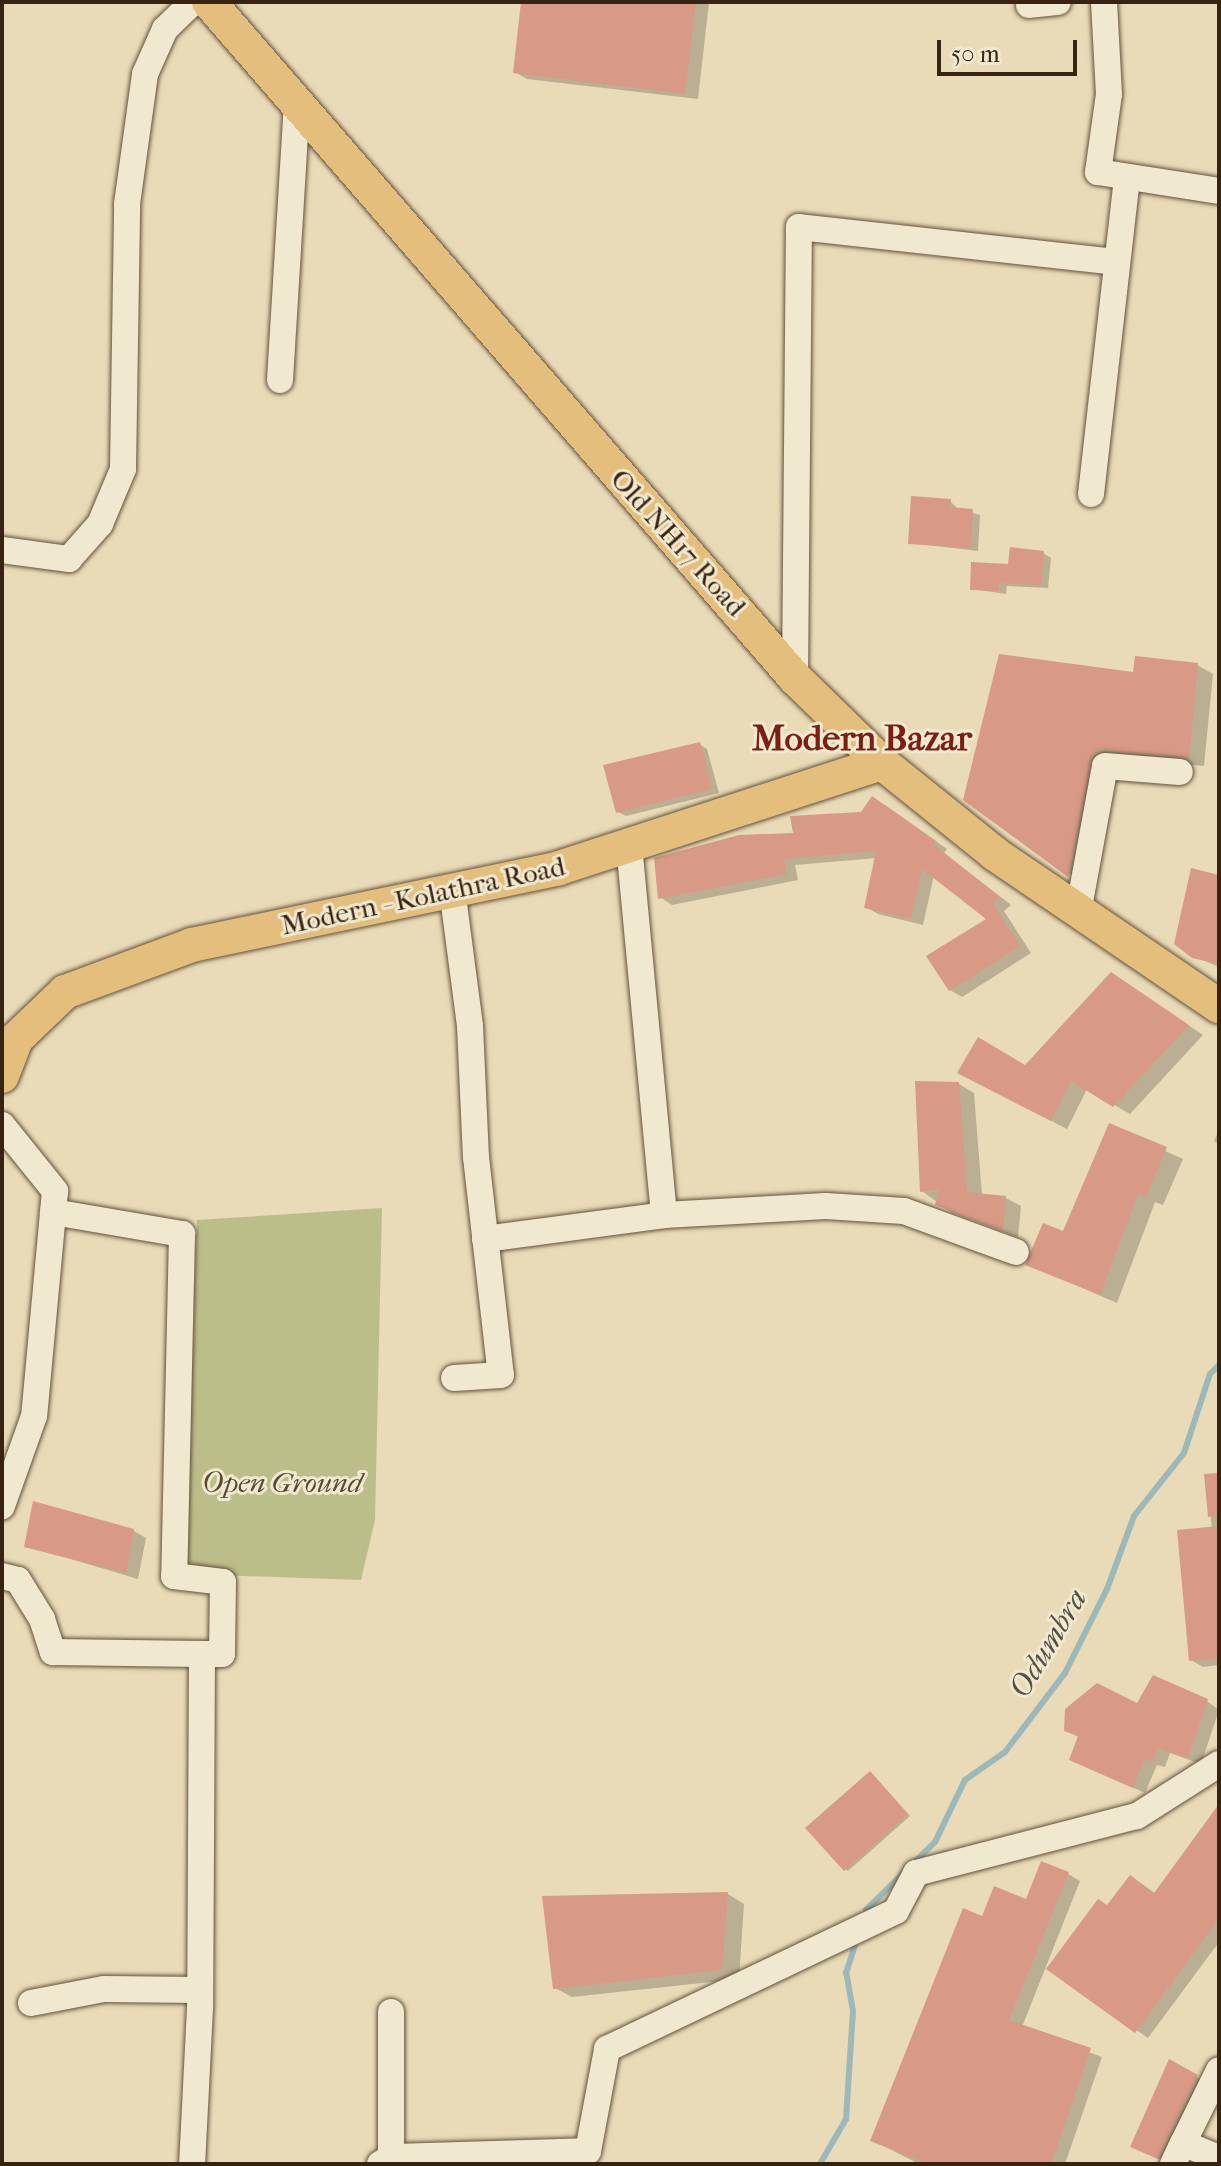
<!DOCTYPE html>
<style>
body{margin:0}
#map{position:relative;width:1221px;height:2166px;overflow:hidden;background:#e9dbb7;font-family:"IM FELL French Canon",serif}
div>[style]{position:absolute}
[style*='--x']{left:calc(var(--x)*1px);top:calc(var(--y)*1px);width:calc(var(--w)*1px);rotate:calc(var(--a)*1deg)}
.green>*{inset:0;background:#bcbe8a}
.shadow>*{inset:0;background:#0003}
.stream>*{height:6px;margin:-3px;padding:0 3px;transform-origin:3px;border-radius:3px;background:#9cb8b9}
.building>*{inset:0;background:#d89986}
.roads{filter:drop-shadow(0 0 2px #64513c) drop-shadow(0 0 2px #64513c)}
.minor>*{height:26px;margin:-13px;padding:0 13px;transform-origin:13px;border-radius:13px;background:#f1e8d0}
.major>*{height:34px;margin:-17px;padding:0 17px;transform-origin:17px;border-radius:17px;background:#e4be7c}
span{translate:-50% -50%;white-space:nowrap;text-align:center;line-height:1.15;-webkit-text-stroke:6px #f1e8d0;paint-order:stroke}
.street-label{font-size:28px;color:#382313}
.park-label{font-size:28px;color:#594a31;font-style:italic}
.water-label{font-size:30px;color:#565045;font-style:italic}
.district-label{font-size:36px;color:#7a1f14;font-weight:700}
.frame{position:absolute;inset:0;border:4px solid #382313;pointer-events:none}
.scale{position:absolute;left:937px;top:40px;width:140px;height:36px;box-sizing:border-box;border:4px solid #382313;border-top:0;padding-left:10px;font-size:24px;line-height:28px;white-space:nowrap;color:#382313;-webkit-text-stroke:6px #f1e8d0;paint-order:stroke}
</style>
<div id="map">
<div class="green">
<i style="clip-path:polygon(382px 1208px,375px 1520px,361px 1580px,184px 1574px,197px 1220px)"></i>
</div>
<div class="shadow">
<i style="clip-path:polygon(523px 2px,709px 2px,698px 99px,527px 79px,515px 72px)"></i>
<i style="clip-path:polygon(950px 501px,958px 509px,980px 515px,978px 551px,910px 543px)"></i>
<i style="clip-path:polygon(1043px 553px,1051px 558px,1048px 588px,1007px 586px,1006px 594px,972px 589px)"></i>
<i style="clip-path:polygon(1197px 665px,1213px 674px,1204px 766px,1115px 757px,1084px 884px,965px 799px,1135px 674px)"></i>
<i style="clip-path:polygon(699px 744px,707px 749px,719px 793px,626px 816px,618px 812px)"></i>
<i style="clip-path:polygon(885px 805px,947px 849px,944px 853px,1011px 905px,1004px 911px,1031px 953px,962px 997px,950px 990px,989px 919px,934px 875px,923px 925px,878px 914px,866px 907px,877px 858px,795px 865px,798px 880px,672px 905px,660px 897px,795px 835px)"></i>
<i style="clip-path:polygon(1219px 877px,1219px 967px,1193px 956px)"></i>
<i style="clip-path:polygon(1127px 984px,1203px 1035px,1130px 1114px,1087px 1089px,1067px 1129px,975px 1081px,1026px 1067px)"></i>
<i style="clip-path:polygon(959px 1084px,974px 1093px,982px 1195px,1006px 1198px,1021px 1206px,1018px 1237px,952px 1213px,922px 1191px)"></i>
<i style="clip-path:polygon(1110px 1126px,1183px 1159px,1163px 1205px,1155px 1202px,1117px 1303px,1028px 1264px,1064px 1233px)"></i>
<i style="clip-path:polygon(1219px 1130px,1219px 1144px,1214px 1141px)"></i>
<i style="clip-path:polygon(1219px 1475px,1219px 1665px,1203px 1667px,1191px 1660px,1212px 1529px,1206px 1476px)"></i>
<i style="clip-path:polygon(134px 1531px,146px 1538px,138px 1579px,27px 1546px)"></i>
<i style="clip-path:polygon(1207px 1701px,1219px 1710px,1201px 1764px,1170px 1753px,1165px 1767px,1157px 1765px,1145px 1793px,1084px 1766px,1080px 1738px,1066px 1730px,1138px 1706px)"></i>
<i style="clip-path:polygon(874px 1776px,910px 1816px,848px 1871px,845px 1869px)"></i>
<i style="clip-path:polygon(1219px 1807px,1219px 1942px,1148px 2038px,1049px 1969px,1108px 1907px,1142px 1884px,1156px 1894px)"></i>
<i style="clip-path:polygon(1068px 1874px,1080px 1881px,1022px 2027px,1102px 2057px,1065px 2164px,919px 2164px,872px 2140px,983px 1918px,1027px 1902px)"></i>
<i style="clip-path:polygon(728px 1894px,744px 1904px,739px 1979px,572px 1997px,555px 1988px)"></i>
<i style="clip-path:polygon(1170px 2062px,1209px 2084px,1170px 2164px,1132px 2147px)"></i>
</div>
<div class="stream">
<i style="--x:866;--y:1910;--w:97;--a:-44.6"></i>
<i style="--x:935;--y:1842;--w:69;--a:-64.2"></i>
<i style="--x:965;--y:1780;--w:49;--a:-35"></i>
<i style="--x:1005;--y:1752;--w:99;--a:-52.8"></i>
<i style="--x:1065;--y:1673;--w:94;--a:-63.4"></i>
<i style="--x:1107;--y:1589;--w:78;--a:-69.7"></i>
<i style="--x:1134;--y:1516;--w:80;--a:-51.6"></i>
<i style="--x:1184;--y:1453;--w:83;--a:-71.8"></i>
<i style="--x:1210;--y:1374;--w:13;--a:-45"></i>
<i style="--x:820;--y:2164;--w:52;--a:-60"></i>
<i style="--x:846;--y:2119;--w:108;--a:-86.3"></i>
<i style="--x:853;--y:2011;--w:39;--a:-100"></i>
<i style="--x:846;--y:1973;--w:28;--a:-72"></i>
</div>
<div class="building">
<i style="clip-path:polygon(521px 2px,696px 2px,685px 94px,513px 73px)"></i>
<i style="clip-path:polygon(911px 496px,951px 499px,950px 507px,973px 509px,971px 548px,908px 544px)"></i>
<i style="clip-path:polygon(1010px 547px,1044px 551px,1041px 585px,999px 583px,999px 591px,970px 590px,971px 562px,1008px 564px)"></i>
<i style="clip-path:polygon(999px 654px,1133px 672px,1135px 656px,1198px 663px,1189px 758px,1098px 749px,1092px 757px,1068px 877px,963px 800px)"></i>
<i style="clip-path:polygon(700px 742px,712px 789px,616px 813px,603px 765px)"></i>
<i style="clip-path:polygon(872px 796px,936px 841px,933px 844px,1000px 897px,993px 904px,1020px 946px,949px 991px,926px 956px,986px 919px,922px 869px,911px 919px,864px 908px,876px 851px,784px 859px,786px 874px,658px 899px,654px 858px,739px 835px,793px 833px,790px 816px,861px 812px)"></i>
<i style="clip-path:polygon(1191px 868px,1219px 875px,1219px 964px,1192px 958px,1174px 944px)"></i>
<i style="clip-path:polygon(1111px 972px,1189px 1025px,1113px 1107px,1071px 1081px,1051px 1121px,957px 1073px,978px 1037px,1025px 1065px)"></i>
<i style="clip-path:polygon(915px 1081px,959px 1082px,967px 1192px,1006px 1196px,1003px 1230px,935px 1205px,939px 1189px,920px 1192px)"></i>
<i style="clip-path:polygon(1109px 1123px,1167px 1147px,1146px 1197px,1138px 1194px,1100px 1295px,1025px 1265px,1043px 1223px,1063px 1231px)"></i>
<i style="clip-path:polygon(1219px 1473px,1219px 1516px,1208px 1517px,1204px 1474px)"></i>
<i style="clip-path:polygon(33px 1501px,134px 1529px,126px 1573px,24px 1547px)"></i>
<i style="clip-path:polygon(1219px 1526px,1219px 1658px,1189px 1661px,1177px 1530px)"></i>
<i style="clip-path:polygon(1153px 1675px,1208px 1699px,1188px 1758px,1157px 1748px,1153px 1761px,1144px 1760px,1133px 1788px,1069px 1760px,1078px 1736px,1064px 1731px,1065px 1709px,1097px 1683px,1137px 1703px)"></i>
<i style="clip-path:polygon(870px 1771px,908px 1814px,844px 1871px,805px 1828px)"></i>
<i style="clip-path:polygon(1219px 1804px,1219px 1918px,1135px 2033px,1046px 1969px,1098px 1899px,1107px 1905px,1130px 1875px,1154px 1893px)"></i>
<i style="clip-path:polygon(1041px 1861px,1069px 1872px,1009px 2020px,1091px 2048px,1051px 2164px,929px 2164px,870px 2141px,963px 1908px,982px 1916px,994px 1886px,1026px 1899px)"></i>
<i style="clip-path:polygon(728px 1892px,722px 1970px,553px 1989px,542px 1896px)"></i>
<i style="clip-path:polygon(1169px 2059px,1198px 2075px,1158px 2159px,1130px 2147px)"></i>
</div>
<div class="roads">
<div class="minor">
<i style="--x:1104;--y:2;--w:92;--a:86.9"></i>
<i style="--x:1109;--y:94;--w:79;--a:98"></i>
<i style="--x:1098;--y:172;--w:122;--a:8.9"></i>
<i style="--x:1029;--y:5;--w:29;--a:-6"></i>
<i style="--x:280;--y:380;--w:280;--a:-86.5"></i>
<i style="--x:1091;--y:494;--w:319;--a:-83.5"></i>
<i style="--x:2;--y:550;--w:68;--a:7.7"></i>
<i style="--x:69;--y:559;--w:47;--a:-48.5"></i>
<i style="--x:100;--y:524;--w:60;--a:-67.3"></i>
<i style="--x:123;--y:469;--w:265;--a:-89.1"></i>
<i style="--x:127;--y:204;--w:131;--a:-82.1"></i>
<i style="--x:145;--y:74;--w:49;--a:-66"></i>
<i style="--x:165;--y:29;--w:39;--a:-44"></i>
<i style="--x:795;--y:678;--w:451;--a:-89.5"></i>
<i style="--x:799;--y:227;--w:319;--a:6.3"></i>
<i style="--x:452;--y:889;--w:138;--a:82.5"></i>
<i style="--x:470;--y:1026;--w:131;--a:87.4"></i>
<i style="--x:476;--y:1157;--w:219;--a:83.5"></i>
<i style="--x:501;--y:1375;--w:47;--a:176.3"></i>
<i style="--x:1078;--y:913;--w:149;--a:-79.6"></i>
<i style="--x:1105;--y:766;--w:75;--a:4.6"></i>
<i style="--x:2;--y:1125;--w:85;--a:51.2"></i>
<i style="--x:55;--y:1191;--w:226;--a:95.3"></i>
<i style="--x:34;--y:1416;--w:96;--a:109.6"></i>
<i style="--x:53;--y:1212;--w:131;--a:9.7"></i>
<i style="--x:182;--y:1234;--w:342;--a:91.3"></i>
<i style="--x:174;--y:1576;--w:49;--a:7"></i>
<i style="--x:223;--y:1582;--w:72;--a:90.8"></i>
<i style="--x:222;--y:1654;--w:20;--a:180"></i>
<i style="--x:664;--y:1215;--w:162;--a:-3.2"></i>
<i style="--x:826;--y:1206;--w:78;--a:3.7"></i>
<i style="--x:904;--y:1211;--w:119;--a:20.1"></i>
<i style="--x:485;--y:1239;--w:181;--a:-7.6"></i>
<i style="--x:664;--y:1215;--w:371;--a:-95.4"></i>
<i style="--x:2;--y:1576;--w:16;--a:14"></i>
<i style="--x:18;--y:1580;--w:46;--a:58.4"></i>
<i style="--x:42;--y:1619;--w:35;--a:72"></i>
<i style="--x:53;--y:1652;--w:149;--a:0.8"></i>
<i style="--x:202;--y:1654;--w:354;--a:90.3"></i>
<i style="--x:200;--y:2008;--w:156;--a:92.9"></i>
<i style="--x:31;--y:2003;--w:74;--a:-10.9"></i>
<i style="--x:104;--y:1989;--w:96;--a:0.6"></i>
<i style="--x:391;--y:2012;--w:145;--a:90"></i>
<i style="--x:1183;--y:2143;--w:81;--a:-63.7"></i>
<i style="--x:380;--y:2164;--w:13;--a:-32"></i>
<i style="--x:391;--y:2157;--w:197;--a:-1.7"></i>
<i style="--x:588;--y:2151;--w:104;--a:-79.4"></i>
<i style="--x:607;--y:2049;--w:320;--a:-25.5"></i>
<i style="--x:896;--y:1911;--w:43;--a:-62.2"></i>
<i style="--x:916;--y:1873;--w:228;--a:-14.5"></i>
<i style="--x:1137;--y:1816;--w:97;--a:-32.4"></i>
<i style="--x:1173;--y:2164;--w:23;--a:-65"></i>
<i style="--x:1183;--y:2143;--w:39;--a:23"></i>
</div>
<div class="major">
<i style="--x:209;--y:2;--w:895;--a:49.08"></i>
<i style="--x:795;--y:678;--w:122;--a:44.3"></i>
<i style="--x:882;--y:763;--w:145;--a:38.8"></i>
<i style="--x:995;--y:854;--w:271;--a:34.2"></i>
<i style="--x:2;--y:1076;--w:40;--a:-69"></i>
<i style="--x:16;--y:1039;--w:68;--a:-43.8"></i>
<i style="--x:65;--y:992;--w:135;--a:-20.3"></i>
<i style="--x:192;--y:945;--w:375;--a:-11.8"></i>
<i style="--x:559;--y:868;--w:340;--a:-18"></i>
</div>
</div>
<div class="street-label">
<span style="left:678px;top:543px;rotate:48deg">Old NH17 Road</span>
<span style="left:423px;top:896px;rotate:-12deg">Modern - Kolathra Road</span>
</div>
<div class="park-label">
<span style="left:282px;top:1483px">Open Ground</span>
</div>
<div class="water-label">
<span style="left:1049px;top:1644px;rotate:-59deg">Odumbra</span>
</div>
<div class="district-label">
<span style="left:862px;top:739px">Modern Bazar</span>
</div>
<div class="frame"></div>
<div class="scale">50 m</div>
</div>
